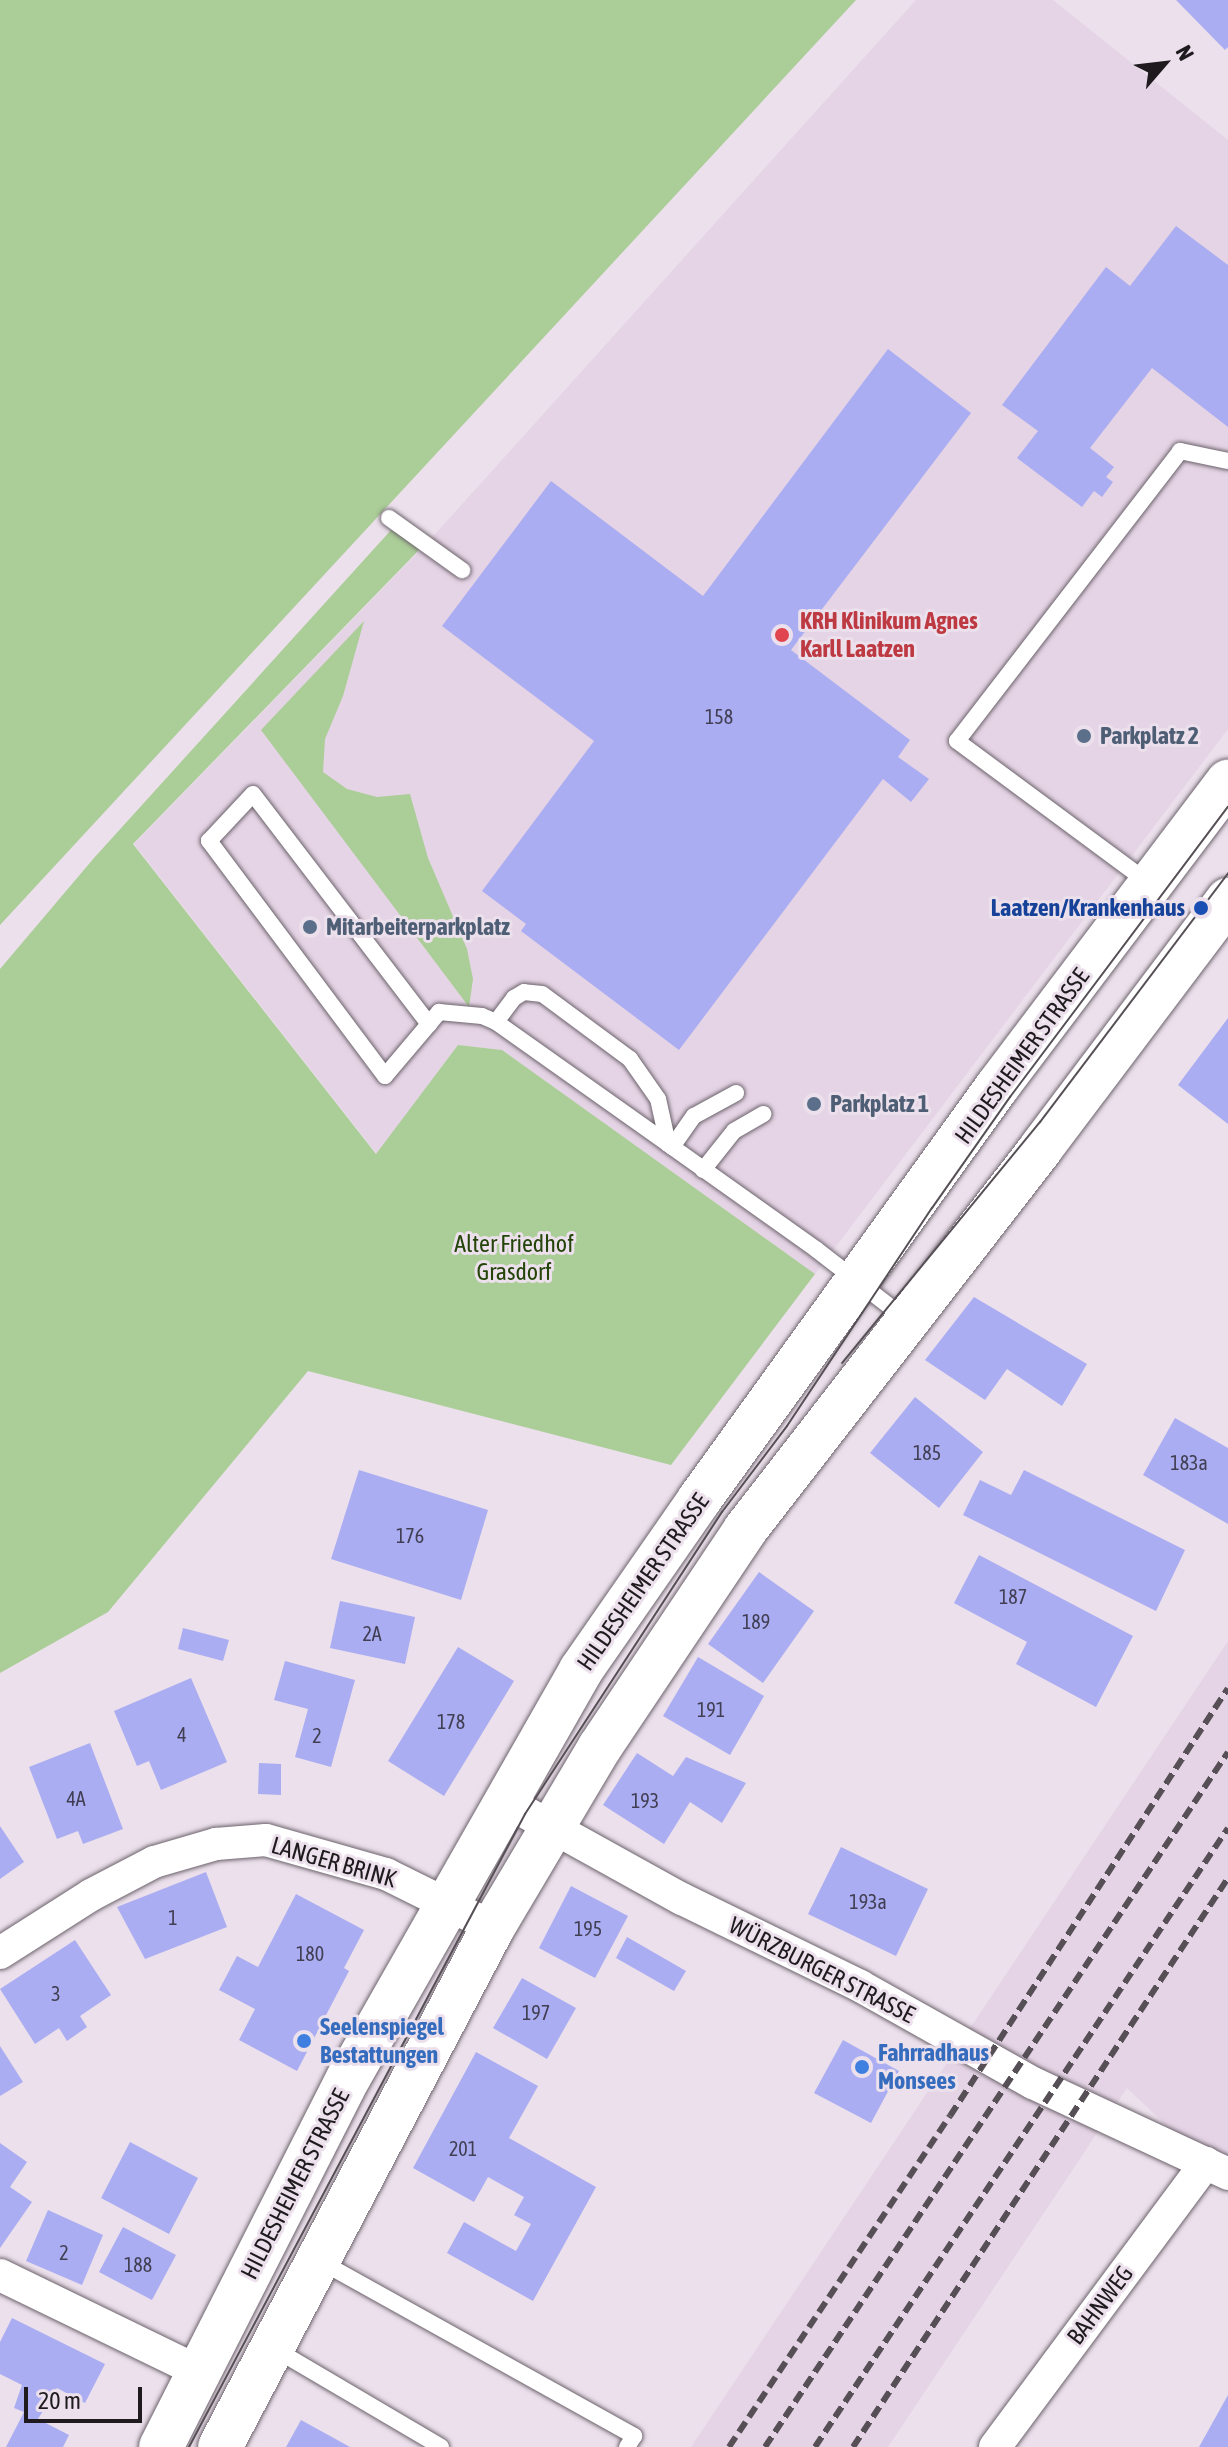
<!DOCTYPE html>
<meta charset="utf-8">
<style>
body{margin:0}
#map{position:relative;width:1228px;height:2447px;overflow:hidden;background:#ebe0eb;font-family:"Asap Condensed",sans-serif}
div>[style]{position:absolute}
[style*='--x']{left:calc(var(--x)*1px);top:calc(var(--y)*1px);width:calc(var(--w)*1px);rotate:calc(var(--a)*1deg)}
.built>*{inset:0;background:#e5d4e5}
.green>*{inset:0;background:#abcd97}
.building>*{inset:0;background:#abadf2}
.roads{filter:drop-shadow(0 0 2px #6c636c) drop-shadow(0 0 2px #6c636c)}
.lane>*{height:16px;margin:-8px;padding:0 8px;transform-origin:8px;border-radius:8px;background:#fff}
.street>*{height:32px;margin:-16px;padding:0 16px;transform-origin:16px;border-radius:16px;background:#fff}
.secondary>*{height:44px;margin:-22px;padding:0 22px;transform-origin:22px;border-radius:22px;background:#fff}
.tram>*{height:2px;margin:-1px;padding:0 1px;transform-origin:1px;border-radius:1px;background:#565056}
.rail>*{height:6px;margin-top:-3px;transform-origin:0;background:repeating-linear-gradient(90deg,#565056 0 12px,transparent 0 18px)}
.dots>*{width:22px;height:22px;translate:-50% -50%;box-sizing:border-box;border:4px solid #ebe0eb;border-radius:50%}
span{translate:-50% -50%;white-space:nowrap;text-align:center;line-height:1.15;-webkit-text-stroke:6px #ebe0eb;paint-order:stroke}
.number-label{font-size:20px;color:#413f53}
.number-label span{-webkit-text-stroke-width:0}
.health-label{font-size:24px;color:#be3a42;font-weight:700}
.left{translate:0 -50%;text-align:left}
.service-label{font-size:24px;color:#4e5e75;font-weight:700}
.transit-label{font-size:24px;color:#164399;font-weight:700}
.right{translate:-100% -50%;text-align:right}
.street-label{font-size:24px;color:#1e1a1e}
.park-label{font-size:24px;color:#244409}
.shop-label{font-size:24px;color:#366cbe;font-weight:700}
.north{position:absolute;left:1124px;top:24px;width:80px;height:80px;-webkit-text-stroke:6px #ebe0eb;paint-order:stroke;rotate:62deg;font-size:22px;font-weight:700;line-height:32px;text-align:center;color:#1e1a1e}
.north::after{content:'';display:block;margin:auto;width:28px;height:36px;background:#1e1a1e;clip-path:polygon(50% 0,100% 100%,50% 72%,0 100%)}
.scale{position:absolute;left:24px;top:2387px;width:118px;height:36px;box-sizing:border-box;border:4px solid #1e1a1e;border-top:0;padding-left:10px;font-size:24px;line-height:28px;white-space:nowrap;color:#1e1a1e;-webkit-text-stroke:6px #ebe0eb;paint-order:stroke}
</style>
<div id="map">
<div class="built">
<i style="clip-path:polygon(916px 0,1053px 0,1228px 140px,1228px 729px,815px 1274px,502px 1050px,458px 1045px,377px 1154px,134px 844px,428px 542px)"></i>
<i style="clip-path:polygon(1228px 1641px,1228px 2174px,1206px 2163px,1127px 2088px,888px 2447px,691px 2447px)"></i>
</div>
<div class="green">
<i style="clip-path:polygon(0 0,856px 0,0 925px)"></i>
<i style="clip-path:polygon(392px 529px,420px 549px,133px 844px,376px 1154px,458px 1045px,502px 1050px,815px 1274px,671px 1465px,308px 1371px,108px 1612px,0 1673px,0 969px,94px 858px)"></i>
<i style="clip-path:polygon(364px 621px,343px 696px,325px 739px,323px 772px,347px 789px,377px 797px,410px 794px,428px 858px,467px 949px,473px 979px,469px 1007px,261px 730px)"></i>
</div>
<div class="building">
<i style="clip-path:polygon(1176px 0,1228px 0,1228px 47px,1225px 50px)"></i>
<i style="clip-path:polygon(1176px 226px,1228px 265px,1228px 427px,1152px 368px,1090px 448px,1114px 467px,1106px 477px,1113px 482px,1102px 497px,1094px 491px,1082px 507px,1017px 458px,1038px 431px,1002px 405px,1106px 267px,1130px 286px)"></i>
<i style="clip-path:polygon(888px 349px,971px 413px,791px 650px,910px 740px,898px 757px,929px 779px,911px 802px,883px 779px,679px 1050px,521px 931px,526px 924px,482px 891px,594px 741px,442px 626px,551px 481px,703px 596px)"></i>
<i style="clip-path:polygon(1228px 1018px,1228px 1124px,1178px 1085px)"></i>
<i style="clip-path:polygon(974px 1297px,1087px 1364px,1062px 1406px,1007px 1369px,985px 1400px,925px 1360px)"></i>
<i style="clip-path:polygon(915px 1397px,983px 1452px,939px 1508px,870px 1453px)"></i>
<i style="clip-path:polygon(1175px 1418px,1228px 1448px,1228px 1524px,1143px 1475px)"></i>
<i style="clip-path:polygon(359px 1470px,488px 1510px,461px 1600px,331px 1559px)"></i>
<i style="clip-path:polygon(1024px 1470px,1185px 1550px,1156px 1611px,963px 1515px,980px 1480px,1011px 1495px)"></i>
<i style="clip-path:polygon(979px 1555px,1133px 1636px,1096px 1707px,1016px 1664px,1027px 1642px,954px 1603px)"></i>
<i style="clip-path:polygon(759px 1572px,814px 1611px,763px 1683px,708px 1644px)"></i>
<i style="clip-path:polygon(340px 1601px,415px 1617px,405px 1664px,330px 1648px)"></i>
<i style="clip-path:polygon(183px 1628px,229px 1640px,223px 1661px,178px 1649px)"></i>
<i style="clip-path:polygon(458px 1647px,514px 1681px,444px 1796px,388px 1761px)"></i>
<i style="clip-path:polygon(698px 1657px,764px 1696px,730px 1755px,663px 1716px)"></i>
<i style="clip-path:polygon(285px 1661px,355px 1680px,331px 1767px,295px 1757px,308px 1709px,274px 1700px)"></i>
<i style="clip-path:polygon(191px 1678px,227px 1762px,161px 1790px,149px 1761px,137px 1766px,114px 1711px)"></i>
<i style="clip-path:polygon(90px 1743px,123px 1829px,83px 1844px,78px 1831px,57px 1839px,29px 1767px)"></i>
<i style="clip-path:polygon(637px 1753px,673px 1776px,686px 1757px,746px 1783px,722px 1823px,690px 1802px,664px 1844px,603px 1805px)"></i>
<i style="clip-path:polygon(259px 1763px,281px 1764px,281px 1795px,258px 1794px)"></i>
<i style="clip-path:polygon(0 1826px,24px 1862px,0 1879px)"></i>
<i style="clip-path:polygon(841px 1847px,928px 1889px,896px 1956px,808px 1914px)"></i>
<i style="clip-path:polygon(206px 1872px,227px 1927px,145px 1959px,117px 1907px)"></i>
<i style="clip-path:polygon(571px 1886px,628px 1916px,595px 1978px,539px 1948px)"></i>
<i style="clip-path:polygon(296px 1894px,364px 1930px,344px 1968px,349px 1971px,297px 2071px,239px 2040px,255px 2009px,219px 1990px,237px 1956px,258px 1967px)"></i>
<i style="clip-path:polygon(627px 1937px,686px 1971px,674px 1991px,616px 1958px)"></i>
<i style="clip-path:polygon(75px 1940px,111px 1995px,80px 2016px,87px 2027px,67px 2041px,59px 2028px,35px 2044px,0 1989px)"></i>
<i style="clip-path:polygon(522px 1978px,576px 2008px,547px 2059px,493px 2028px)"></i>
<i style="clip-path:polygon(843px 2040px,899px 2071px,871px 2123px,814px 2093px)"></i>
<i style="clip-path:polygon(0 2046px,23px 2082px,0 2096px)"></i>
<i style="clip-path:polygon(476px 2052px,538px 2086px,509px 2138px,596px 2187px,533px 2301px,447px 2253px,464px 2222px,516px 2251px,531px 2224px,514px 2215px,524px 2197px,488px 2177px,474px 2202px,413px 2168px)"></i>
<i style="clip-path:polygon(130px 2142px,198px 2178px,169px 2234px,101px 2198px)"></i>
<i style="clip-path:polygon(0 2143px,27px 2162px,10px 2187px,32px 2202px,0 2248px)"></i>
<i style="clip-path:polygon(48px 2210px,103px 2235px,82px 2285px,26px 2261px)"></i>
<i style="clip-path:polygon(123px 2227px,176px 2255px,152px 2300px,99px 2272px)"></i>
<i style="clip-path:polygon(12px 2318px,105px 2364px,85px 2403px,57px 2388px,38px 2419px,69px 2435px,63px 2447px,6px 2447px,24px 2412px,14px 2408px,22px 2385px,0 2374px,0 2342px)"></i>
<i style="clip-path:polygon(1228px 2395px,1228px 2447px,1199px 2447px)"></i>
<i style="clip-path:polygon(301px 2420px,350px 2447px,286px 2447px)"></i>
</div>
<div class="roads">
<div class="lane">
<i style="--x:389;--y:518;--w:90;--a:35.5"></i>
<i style="--x:1149;--y:883;--w:239;--a:-143.5"></i>
<i style="--x:957;--y:741;--w:366;--a:-52.4"></i>
<i style="--x:1180;--y:451;--w:49;--a:11.8"></i>
<i style="--x:429;--y:1024;--w:68;--a:130.2"></i>
<i style="--x:385;--y:1076;--w:294;--a:-126.8"></i>
<i style="--x:209;--y:841;--w:64;--a:-46.9"></i>
<i style="--x:253;--y:794;--w:290;--a:52.6"></i>
<i style="--x:429;--y:1024;--w:16;--a:-50"></i>
<i style="--x:439;--y:1012;--w:43;--a:5.3"></i>
<i style="--x:482;--y:1016;--w:15;--a:23"></i>
<i style="--x:496;--y:1022;--w:211;--a:35.3"></i>
<i style="--x:668;--y:1144;--w:46;--a:-102.5"></i>
<i style="--x:658;--y:1099;--w:49;--a:-125"></i>
<i style="--x:630;--y:1059;--w:109;--a:-143.5"></i>
<i style="--x:542;--y:994;--w:18;--a:-174"></i>
<i style="--x:524;--y:992;--w:12;--a:149"></i>
<i style="--x:514;--y:998;--w:30;--a:127"></i>
<i style="--x:668;--y:1144;--w:183;--a:35.4"></i>
<i style="--x:817;--y:1250;--w:113;--a:37.8"></i>
<i style="--x:672;--y:1147;--w:38;--a:-55"></i>
<i style="--x:694;--y:1116;--w:48;--a:-28.7"></i>
<i style="--x:703;--y:1170;--w:50;--a:-51.5"></i>
<i style="--x:734;--y:1131;--w:34;--a:-30"></i>
<i style="--x:318;--y:2260;--w:362;--a:29.1"></i>
<i style="--x:634;--y:2436;--w:13;--a:122"></i>
<i style="--x:273;--y:2348;--w:195;--a:30.5"></i>
</div>
<div class="street">
<i style="--x:505;--y:1801;--w:202;--a:29"></i>
<i style="--x:682;--y:1899;--w:198;--a:26"></i>
<i style="--x:860;--y:1986;--w:198;--a:29.3"></i>
<i style="--x:1033;--y:2083;--w:215;--a:25"></i>
<i style="--x:0;--y:1953;--w:108;--a:-32.5"></i>
<i style="--x:91;--y:1895;--w:71;--a:-27.6"></i>
<i style="--x:154;--y:1862;--w:65;--a:-16.2"></i>
<i style="--x:216;--y:1844;--w:50;--a:-4.6"></i>
<i style="--x:266;--y:1840;--w:125;--a:15.8"></i>
<i style="--x:386;--y:1874;--w:119;--a:26.4"></i>
<i style="--x:0;--y:2275;--w:222;--a:25.9"></i>
<i style="--x:995;--y:2447;--w:354;--a:-53.4"></i>
</div>
<div class="secondary">
<i style="--x:161;--y:2447;--w:415;--a:-63.1"></i>
<i style="--x:349;--y:2077;--w:468;--a:-60.3"></i>
<i style="--x:581;--y:1670;--w:207;--a:-55.2"></i>
<i style="--x:699;--y:1500;--w:509;--a:-54.19"></i>
<i style="--x:997;--y:1087;--w:383;--a:-52.9"></i>
<i style="--x:220;--y:2447;--w:587;--a:-62.3"></i>
<i style="--x:493;--y:1927;--w:209;--a:-59.3"></i>
<i style="--x:600;--y:1747;--w:261;--a:-56.2"></i>
<i style="--x:745;--y:1530;--w:483;--a:-52.2"></i>
<i style="--x:1041;--y:1148;--w:311;--a:-53"></i>
</div>
</div>
<div class="tram">
<i style="--x:842;--y:1363;--w:312;--a:-50.6"></i>
<i style="--x:1040;--y:1122;--w:312;--a:-52.9"></i>
<i style="--x:189;--y:2447;--w:717;--a:-62.04"></i>
<i style="--x:525;--y:1814;--w:361;--a:-56.9"></i>
<i style="--x:722;--y:1512;--w:108;--a:-52.9"></i>
<i style="--x:787;--y:1426;--w:262;--a:-56.4"></i>
<i style="--x:932;--y:1208;--w:136;--a:-54.9"></i>
<i style="--x:1010;--y:1097;--w:363;--a:-53.1"></i>
</div>
<div class="rail">
<i style="--x:729;--y:2447;--w:398;--a:-56.3"></i>
<i style="--x:950;--y:2116;--w:510;--a:-56.99"></i>
<i style="--x:765;--y:2447;--w:835;--a:-56.33"></i>
<i style="--x:815;--y:2447;--w:744;--a:-56.29"></i>
<i style="--x:853;--y:2447;--w:681;--a:-56.61"></i>
</div>
<div class="dots">
<i style="left:782px;top:635px;background:#e0444e"></i>
<i style="left:1084px;top:736px;background:#5c6f8a"></i>
<i style="left:1201px;top:908px;background:#1a4fb4"></i>
<i style="left:310px;top:927px;background:#5c6f8a"></i>
<i style="left:814px;top:1104px;background:#5c6f8a"></i>
<i style="left:304px;top:2041px;background:#3f7fe0"></i>
<i style="left:862px;top:2067px;background:#3f7fe0"></i>
</div>
<div class="number-label">
<span style="left:719px;top:716px">158</span>
<span style="left:927px;top:1452px">185</span>
<span style="left:1189px;top:1462px">183a</span>
<span style="left:410px;top:1535px">176</span>
<span style="left:1013px;top:1596px">187</span>
<span style="left:756px;top:1621px">189</span>
<span style="left:372px;top:1633px">2A</span>
<span style="left:711px;top:1709px">191</span>
<span style="left:451px;top:1721px">178</span>
<span style="left:182px;top:1734px">4</span>
<span style="left:317px;top:1735px">2</span>
<span style="left:76px;top:1798px">4A</span>
<span style="left:645px;top:1800px">193</span>
<span style="left:868px;top:1901px">193a</span>
<span style="left:173px;top:1917px">1</span>
<span style="left:588px;top:1928px">195</span>
<span style="left:310px;top:1953px">180</span>
<span style="left:56px;top:1993px">3</span>
<span style="left:536px;top:2012px">197</span>
<span style="left:463px;top:2148px">201</span>
<span style="left:64px;top:2252px">2</span>
<span style="left:138px;top:2264px">188</span>
</div>
<div class="health-label">
<span class="left" style="left:800px;top:635px">KRH Klinikum Agnes<br>Karll Laatzen</span>
</div>
<div class="service-label">
<span class="left" style="left:1100px;top:736px">Parkplatz 2</span>
<span class="left" style="left:326px;top:927px">Mitarbeiterparkplatz</span>
<span class="left" style="left:830px;top:1104px">Parkplatz 1</span>
</div>
<div class="transit-label">
<span class="right" style="left:1185px;top:908px">Laatzen/Krankenhaus</span>
</div>
<div class="street-label">
<span style="left:1022px;top:1056px;rotate:-54deg">HILDESHEIMER STRASSE</span>
<span style="left:643px;top:1582px;rotate:-55deg">HILDESHEIMER STRASSE</span>
<span style="left:334px;top:1862px;rotate:16deg">LANGER BRINK</span>
<span style="left:822px;top:1970px;rotate:27deg">WÜRZBURGER STRASSE</span>
<span style="left:295px;top:2184px;rotate:-63deg">HILDESHEIMER STRASSE</span>
<span style="left:1100px;top:2305px;rotate:-53deg">BAHNWEG</span>
</div>
<div class="park-label">
<span style="left:514px;top:1258px">Alter Friedhof<br>Grasdorf</span>
</div>
<div class="shop-label">
<span class="left" style="left:320px;top:2041px">Seelenspiegel<br>Bestattungen</span>
<span class="left" style="left:878px;top:2067px">Fahrradhaus<br>Monsees</span>
</div>
<div class="north">N</div>
<div class="scale">20 m</div>
</div>
